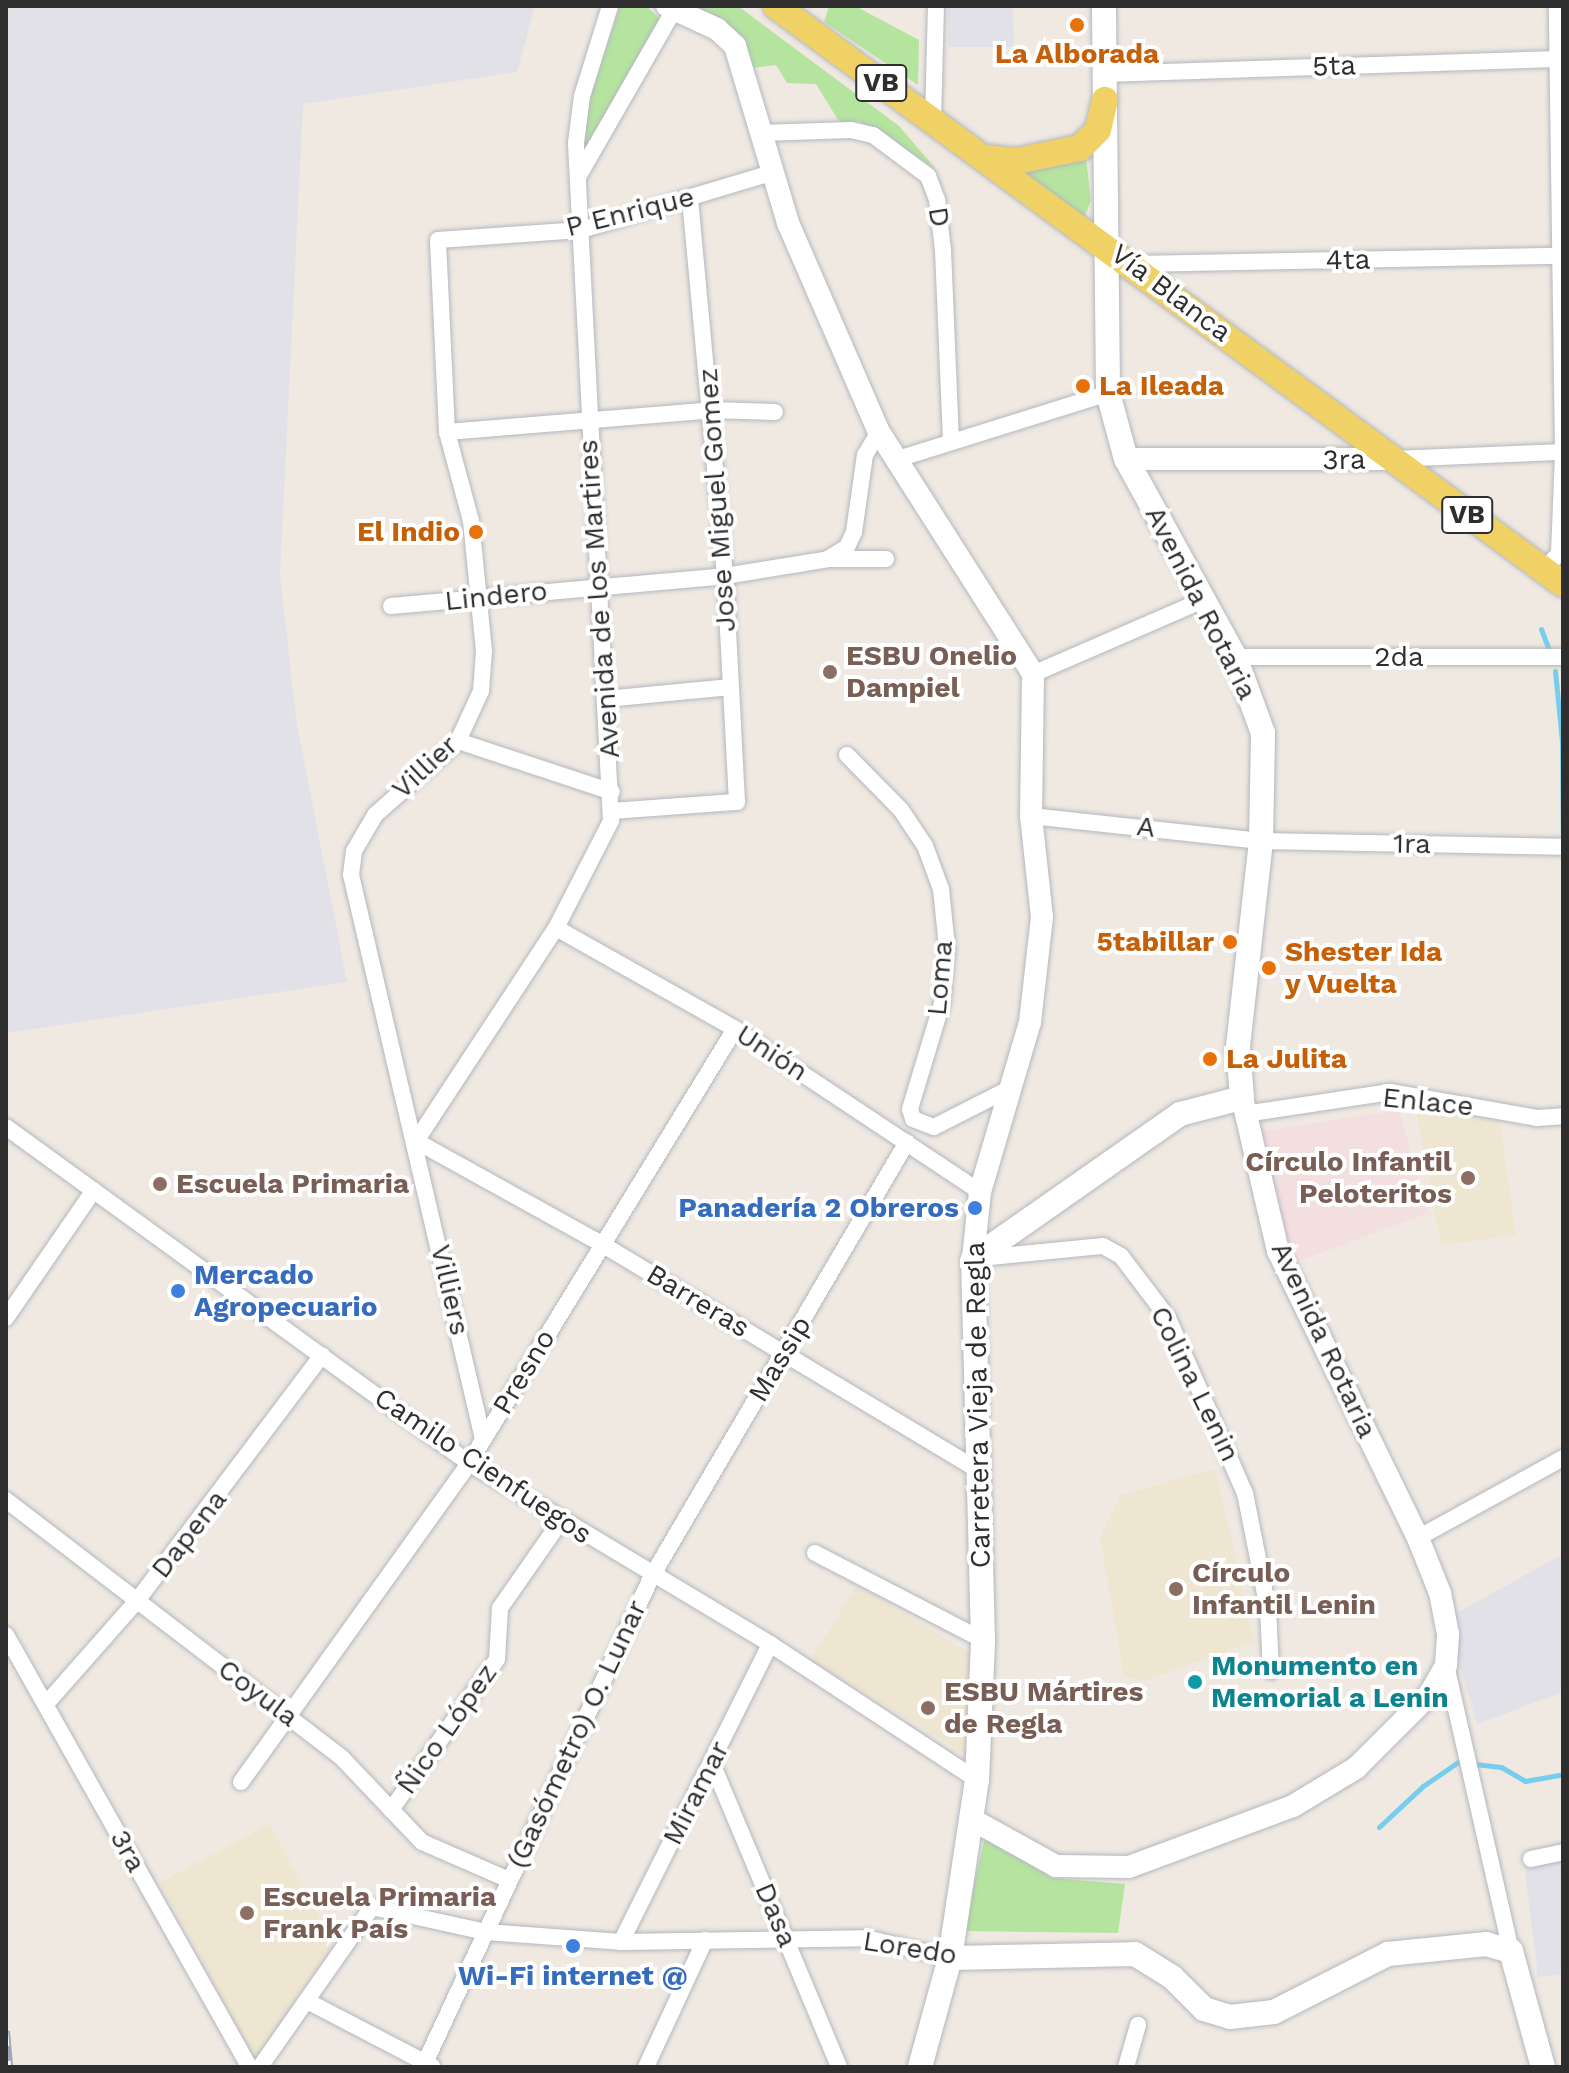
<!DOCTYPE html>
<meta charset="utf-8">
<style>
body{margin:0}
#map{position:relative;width:1569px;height:2073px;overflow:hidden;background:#efe9e1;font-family:"Work Sans",sans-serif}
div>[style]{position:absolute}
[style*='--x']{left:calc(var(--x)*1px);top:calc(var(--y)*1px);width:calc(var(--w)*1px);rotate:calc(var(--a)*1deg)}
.industrial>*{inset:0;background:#e3e1e8}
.education>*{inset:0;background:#efe6d1}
.medical>*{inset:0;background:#f4dfe0}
.green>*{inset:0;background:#b5e49f}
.stream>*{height:5px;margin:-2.5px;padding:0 2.5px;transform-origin:2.5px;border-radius:2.5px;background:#77cdee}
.roads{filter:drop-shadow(0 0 2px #b4b7c0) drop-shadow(0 0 2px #b4b7c0)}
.minor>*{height:16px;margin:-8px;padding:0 8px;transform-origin:8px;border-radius:8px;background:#fff}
.tertiary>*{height:22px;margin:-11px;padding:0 11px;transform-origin:11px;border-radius:11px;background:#fff}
.secondary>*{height:24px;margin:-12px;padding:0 12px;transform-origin:12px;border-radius:12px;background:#fff}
.primary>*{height:26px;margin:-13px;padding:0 13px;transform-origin:13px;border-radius:13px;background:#efd165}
.rail>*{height:8px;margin-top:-4px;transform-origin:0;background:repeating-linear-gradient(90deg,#fff 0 15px,#a3a6b7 0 30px);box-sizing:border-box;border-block:2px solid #a3a6b7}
.dots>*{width:22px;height:22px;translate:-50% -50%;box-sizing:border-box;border:4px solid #fff;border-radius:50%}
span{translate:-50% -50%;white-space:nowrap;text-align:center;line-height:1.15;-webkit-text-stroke:8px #fff;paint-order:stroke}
.shield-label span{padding:2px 6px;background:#fff;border:2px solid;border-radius:6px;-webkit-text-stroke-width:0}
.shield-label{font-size:26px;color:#2e2e2e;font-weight:700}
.food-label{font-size:28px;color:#c56008;font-weight:700}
.left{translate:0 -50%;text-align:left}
.right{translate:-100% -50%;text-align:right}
.street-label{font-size:28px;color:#2e2e2e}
.education-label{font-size:28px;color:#785e54;font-weight:700}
.shop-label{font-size:28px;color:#366cbe;font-weight:700}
.culture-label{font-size:28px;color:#0d838f;font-weight:700}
.frame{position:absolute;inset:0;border:8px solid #2e2e2e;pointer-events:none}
</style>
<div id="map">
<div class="industrial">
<i style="clip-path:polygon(6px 6px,535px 6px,517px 72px,303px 104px,280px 574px,296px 719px,347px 982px,6px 1033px)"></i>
<i style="clip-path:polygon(948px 6px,1013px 6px,1014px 47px,948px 47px)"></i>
<i style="clip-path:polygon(1563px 1554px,1563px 1692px,1477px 1724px,1446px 1619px)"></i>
<i style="clip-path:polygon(1563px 1856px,1563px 1974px,1538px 1977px,1524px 1863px)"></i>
</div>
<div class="education">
<i style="clip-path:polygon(1415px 1105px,1500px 1122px,1516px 1235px,1441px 1245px)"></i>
<i style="clip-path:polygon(1215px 1469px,1255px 1641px,1144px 1681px,1124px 1676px,1100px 1537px,1121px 1495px)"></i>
<i style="clip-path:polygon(857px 1585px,969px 1653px,967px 1755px,811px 1660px)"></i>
<i style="clip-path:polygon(270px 1824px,333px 1945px,254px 2061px,160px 1882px)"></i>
</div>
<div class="medical">
<i style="clip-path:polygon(1399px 1110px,1428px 1213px,1294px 1263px,1263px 1131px)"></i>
</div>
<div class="green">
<i style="clip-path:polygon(620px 6px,647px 6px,663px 23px,581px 161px,586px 109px)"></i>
<i style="clip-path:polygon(677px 6px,738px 6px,899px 126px,936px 169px,859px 121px,840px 123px,816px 84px,787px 83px,776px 65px,753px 68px,747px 51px)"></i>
<i style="clip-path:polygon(829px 6px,855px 6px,919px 40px,918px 85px,824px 22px)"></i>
<i style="clip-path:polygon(1086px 158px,1091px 200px,1085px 216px,1011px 169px)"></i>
<i style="clip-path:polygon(986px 1833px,1052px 1878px,1125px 1884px,1118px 1933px,963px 1931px)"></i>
</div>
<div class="stream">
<i style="--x:1541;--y:629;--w:25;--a:69"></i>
<i style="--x:1555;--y:671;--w:70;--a:84.3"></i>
<i style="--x:1562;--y:741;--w:121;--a:89.5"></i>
<i style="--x:1379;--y:1827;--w:60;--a:-43"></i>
<i style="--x:1423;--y:1786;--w:42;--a:-34.4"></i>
<i style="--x:1458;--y:1762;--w:43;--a:6.6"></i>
<i style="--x:1501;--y:1767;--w:28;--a:30"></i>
<i style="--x:1525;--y:1781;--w:39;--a:-10"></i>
</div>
<div class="roads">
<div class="minor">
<i style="--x:1105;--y:74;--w:458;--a:-1.9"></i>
<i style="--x:933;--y:120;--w:114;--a:-88.5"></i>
<i style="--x:761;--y:133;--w:90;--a:-1.9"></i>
<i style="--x:851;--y:130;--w:23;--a:13"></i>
<i style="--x:873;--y:135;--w:69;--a:36.7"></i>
<i style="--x:928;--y:176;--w:26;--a:69"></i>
<i style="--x:937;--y:200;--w:50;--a:83.2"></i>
<i style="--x:943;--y:250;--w:190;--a:87.6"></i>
<i style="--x:578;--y:177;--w:190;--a:-60.1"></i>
<i style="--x:1133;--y:264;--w:430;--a:-1.1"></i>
<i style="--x:447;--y:432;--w:266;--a:-4.7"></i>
<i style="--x:712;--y:410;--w:63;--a:1.8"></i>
<i style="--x:898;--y:459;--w:220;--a:-17.4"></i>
<i style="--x:1393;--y:459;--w:170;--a:-2.4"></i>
<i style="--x:829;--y:558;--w:21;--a:-31"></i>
<i style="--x:847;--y:547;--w:17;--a:-65"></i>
<i style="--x:854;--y:532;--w:78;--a:-81.9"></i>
<i style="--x:865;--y:455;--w:27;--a:-59"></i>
<i style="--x:1543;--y:571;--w:24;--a:-48"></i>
<i style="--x:1559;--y:553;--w:101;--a:-87.7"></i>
<i style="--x:1563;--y:452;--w:446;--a:-90.8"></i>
<i style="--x:391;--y:606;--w:335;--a:-5.1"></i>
<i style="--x:725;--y:576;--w:105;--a:-9.3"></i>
<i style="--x:829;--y:559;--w:57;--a:0"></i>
<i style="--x:1235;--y:657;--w:328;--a:0"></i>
<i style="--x:1033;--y:674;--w:185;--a:-23.5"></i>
<i style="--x:606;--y:699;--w:125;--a:-5.5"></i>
<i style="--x:458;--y:741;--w:162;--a:18.3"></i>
<i style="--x:847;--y:755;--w:77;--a:45.5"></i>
<i style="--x:901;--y:810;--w:43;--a:56.3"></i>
<i style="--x:925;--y:846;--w:46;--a:69.6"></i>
<i style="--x:941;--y:889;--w:58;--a:84.1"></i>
<i style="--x:947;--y:947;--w:56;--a:95.1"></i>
<i style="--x:942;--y:1003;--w:111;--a:106.8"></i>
<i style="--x:910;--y:1109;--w:10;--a:73"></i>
<i style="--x:913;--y:1119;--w:22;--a:21"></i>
<i style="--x:934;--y:1127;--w:86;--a:-26.9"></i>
<i style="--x:613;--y:811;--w:124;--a:-4.2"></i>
<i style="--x:737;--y:802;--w:226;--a:-93"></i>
<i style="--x:725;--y:576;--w:379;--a:-95.3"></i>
<i style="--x:1031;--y:816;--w:231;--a:6.2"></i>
<i style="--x:1261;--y:841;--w:302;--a:1.1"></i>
<i style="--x:556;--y:928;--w:206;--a:29.4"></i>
<i style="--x:735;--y:1029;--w:294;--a:33.6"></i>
<i style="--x:1245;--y:1114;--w:147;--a:-8.6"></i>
<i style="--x:1390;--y:1092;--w:149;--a:10"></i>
<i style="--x:1537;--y:1118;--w:26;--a:-4"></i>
<i style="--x:6;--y:1127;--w:572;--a:35.97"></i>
<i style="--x:469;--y:1463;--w:351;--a:31"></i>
<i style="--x:770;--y:1644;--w:248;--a:33.3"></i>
<i style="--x:416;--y:1141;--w:255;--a:-56.7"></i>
<i style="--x:556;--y:928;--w:120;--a:-62.8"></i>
<i style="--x:611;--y:821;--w:679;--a:-92.96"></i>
<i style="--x:576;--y:143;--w:47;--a:-82.7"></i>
<i style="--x:582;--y:96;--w:94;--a:-72.7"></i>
<i style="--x:416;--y:1141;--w:210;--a:29"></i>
<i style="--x:600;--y:1243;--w:439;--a:31"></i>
<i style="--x:980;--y:1258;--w:124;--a:-5.6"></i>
<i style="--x:1103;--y:1246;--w:21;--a:29"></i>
<i style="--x:1121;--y:1256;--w:78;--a:52.8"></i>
<i style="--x:1168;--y:1318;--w:191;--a:66.3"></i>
<i style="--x:1245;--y:1493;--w:118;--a:78.8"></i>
<i style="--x:1268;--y:1609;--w:62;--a:87.2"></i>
<i style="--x:6;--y:1318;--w:155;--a:-55.5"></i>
<i style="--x:483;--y:1439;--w:579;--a:-103.17"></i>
<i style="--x:351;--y:875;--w:24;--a:-83"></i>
<i style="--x:354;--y:851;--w:42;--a:-59.7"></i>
<i style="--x:375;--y:815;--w:111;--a:-41.7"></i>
<i style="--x:458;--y:741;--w:55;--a:-65.3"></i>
<i style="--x:481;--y:691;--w:40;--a:-85.7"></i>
<i style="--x:484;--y:651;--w:131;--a:-95.7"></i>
<i style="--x:471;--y:521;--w:92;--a:-105.1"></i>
<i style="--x:447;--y:432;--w:192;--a:-92.7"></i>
<i style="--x:438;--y:240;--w:143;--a:-4"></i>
<i style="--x:581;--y:230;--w:198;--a:-16.7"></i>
<i style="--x:6;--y:1500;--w:424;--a:37.5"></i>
<i style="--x:342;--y:1758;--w:116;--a:46.4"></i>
<i style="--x:422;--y:1842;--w:95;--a:23.6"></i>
<i style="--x:1418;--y:1538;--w:166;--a:-28.9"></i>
<i style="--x:815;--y:1553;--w:189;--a:27.4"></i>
<i style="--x:6;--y:1635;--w:496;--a:60.6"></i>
<i style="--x:1446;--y:1665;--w:293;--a:77.2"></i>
<i style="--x:46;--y:1704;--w:136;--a:-48.6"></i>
<i style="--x:136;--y:1602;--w:309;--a:-53"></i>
<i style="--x:712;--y:1763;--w:329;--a:67.3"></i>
<i style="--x:241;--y:1782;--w:392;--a:-54.4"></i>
<i style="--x:469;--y:1463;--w:509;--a:-58.5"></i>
<i style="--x:391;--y:1810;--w:184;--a:-54.9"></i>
<i style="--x:497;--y:1659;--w:51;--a:-86.6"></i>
<i style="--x:500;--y:1608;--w:105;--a:-55.1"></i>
<i style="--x:1531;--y:1859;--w:33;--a:-12"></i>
<i style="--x:621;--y:1942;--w:333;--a:-63.4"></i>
<i style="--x:307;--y:2001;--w:141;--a:27.5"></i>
<i style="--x:260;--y:2067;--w:195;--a:-55"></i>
<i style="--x:372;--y:1907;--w:117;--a:12.4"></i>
<i style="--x:486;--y:1932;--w:135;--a:4.2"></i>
<i style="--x:621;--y:1942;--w:245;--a:-0.9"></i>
<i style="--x:866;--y:1938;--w:86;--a:13.4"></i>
<i style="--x:423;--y:2067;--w:542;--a:-65"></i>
<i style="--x:652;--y:1576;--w:503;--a:-59.56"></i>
<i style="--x:646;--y:2067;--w:140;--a:-65.1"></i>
<i style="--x:1126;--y:2067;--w:44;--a:-74.1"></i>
</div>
<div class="tertiary">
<i style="--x:667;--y:6;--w:55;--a:24.7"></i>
<i style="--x:717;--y:29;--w:25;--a:43"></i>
<i style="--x:735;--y:46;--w:185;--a:73.3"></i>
<i style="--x:788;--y:223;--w:228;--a:66.5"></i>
<i style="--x:879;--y:432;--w:287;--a:57.5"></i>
<i style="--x:1033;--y:674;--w:142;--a:90.8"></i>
<i style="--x:1031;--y:816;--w:102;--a:83.8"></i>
<i style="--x:1042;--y:917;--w:106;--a:96.5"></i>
<i style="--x:1030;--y:1022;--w:177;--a:106.4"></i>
<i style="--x:980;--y:1192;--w:67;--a:96"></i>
<i style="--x:1126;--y:459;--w:265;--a:0"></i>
<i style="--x:973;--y:1820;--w:95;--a:29"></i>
<i style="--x:1056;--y:1866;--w:73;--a:0.8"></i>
<i style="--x:1129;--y:1867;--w:175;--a:-20.4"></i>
<i style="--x:1293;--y:1806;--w:74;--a:-31.1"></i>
<i style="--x:1356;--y:1768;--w:103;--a:-45"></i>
<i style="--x:1429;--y:1695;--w:34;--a:-60"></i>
<i style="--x:1446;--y:1665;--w:31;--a:-86"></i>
<i style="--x:1448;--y:1634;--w:42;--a:-101"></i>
<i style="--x:1440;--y:1593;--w:59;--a:-111.8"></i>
<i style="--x:1418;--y:1538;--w:319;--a:-116"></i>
<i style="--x:1278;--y:1251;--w:157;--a:-103.2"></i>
</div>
<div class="secondary">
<i style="--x:950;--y:1958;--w:185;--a:-1.2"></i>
<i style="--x:1135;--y:1954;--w:44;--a:31.9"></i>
<i style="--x:1172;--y:1977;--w:45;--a:45"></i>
<i style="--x:1204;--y:2009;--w:27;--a:17"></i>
<i style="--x:1230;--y:2017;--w:44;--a:-6.5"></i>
<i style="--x:1274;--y:2012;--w:128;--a:-27"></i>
<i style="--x:1388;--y:1954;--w:99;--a:-5.8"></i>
<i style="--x:1486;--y:1944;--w:26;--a:16"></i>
<i style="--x:1511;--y:1951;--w:120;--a:74.6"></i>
<i style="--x:920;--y:2067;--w:113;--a:-74.6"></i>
<i style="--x:950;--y:1958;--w:180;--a:-81.4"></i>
<i style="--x:977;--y:1780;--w:140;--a:-87.5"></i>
<i style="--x:983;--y:1640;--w:381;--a:-91.5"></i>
<i style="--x:973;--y:1259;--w:253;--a:-35"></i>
<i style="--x:1180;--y:1114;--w:64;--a:-14.5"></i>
<i style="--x:1242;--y:1098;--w:52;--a:-94.4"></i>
<i style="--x:1238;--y:1046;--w:206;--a:-83.6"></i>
<i style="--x:1261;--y:841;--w:108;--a:-88.9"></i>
<i style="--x:1263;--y:733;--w:81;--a:-110.2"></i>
<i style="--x:1235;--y:657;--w:226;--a:-118.8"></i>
<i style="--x:1126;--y:459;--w:68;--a:-105.3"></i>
<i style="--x:1108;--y:393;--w:387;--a:-90.6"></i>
</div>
<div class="primary">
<i style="--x:776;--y:6;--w:976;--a:36.29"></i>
<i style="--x:987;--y:158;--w:30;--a:6"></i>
<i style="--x:1017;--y:161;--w:64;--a:-11.7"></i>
<i style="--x:1080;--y:148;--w:25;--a:-45"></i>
<i style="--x:1098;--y:130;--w:31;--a:-77"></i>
</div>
</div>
<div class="rail">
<i style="--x:6;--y:2031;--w:36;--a:85"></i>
</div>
<div class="dots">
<i style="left:1077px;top:25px;background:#e8710a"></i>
<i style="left:1083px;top:386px;background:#e8710a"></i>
<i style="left:476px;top:532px;background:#e8710a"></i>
<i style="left:830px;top:672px;background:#8d6e63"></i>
<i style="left:1230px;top:942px;background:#e8710a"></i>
<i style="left:1269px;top:968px;background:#e8710a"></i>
<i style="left:1210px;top:1059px;background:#e8710a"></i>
<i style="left:1468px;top:1178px;background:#8d6e63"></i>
<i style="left:160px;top:1184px;background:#8d6e63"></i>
<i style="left:975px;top:1208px;background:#3f7fe0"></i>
<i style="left:178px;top:1291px;background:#3f7fe0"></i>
<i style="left:1176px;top:1589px;background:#8d6e63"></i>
<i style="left:1195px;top:1682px;background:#0f9aa8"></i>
<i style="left:928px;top:1708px;background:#8d6e63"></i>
<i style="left:247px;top:1913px;background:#8d6e63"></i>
<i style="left:573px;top:1946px;background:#3f7fe0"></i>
</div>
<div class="shield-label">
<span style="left:881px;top:83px">VB</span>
<span style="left:1467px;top:515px">VB</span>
</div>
<div class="food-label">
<span style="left:1077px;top:54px">La Alborada</span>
<span class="left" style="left:1099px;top:386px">La Ileada</span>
<span class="right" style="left:460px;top:532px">El Indio</span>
<span class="right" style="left:1214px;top:942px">5tabillar</span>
<span class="left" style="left:1285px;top:968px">Shester Ida<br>y Vuelta</span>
<span class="left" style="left:1226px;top:1059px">La Julita</span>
</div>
<div class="street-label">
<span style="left:1334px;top:66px;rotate:-2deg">5ta</span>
<span style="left:630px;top:212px;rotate:-14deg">P Enrique</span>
<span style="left:939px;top:217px;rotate:81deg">D</span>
<span style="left:1348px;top:260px;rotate:-1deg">4ta</span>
<span style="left:1171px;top:293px;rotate:37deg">Vía Blanca</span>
<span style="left:1344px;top:460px;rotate:-1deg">3ra</span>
<span style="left:717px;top:500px;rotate:-94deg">Jose Miguel Gomez</span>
<span style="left:496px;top:596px;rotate:-6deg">Lindero</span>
<span style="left:599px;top:599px;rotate:-94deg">Avenida de los Martires</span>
<span style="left:1201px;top:603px;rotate:63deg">Avenida Rotaria</span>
<span style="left:1399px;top:657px">2da</span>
<span style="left:425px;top:767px;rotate:-43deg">Villier</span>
<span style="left:1146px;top:827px;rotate:7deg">A</span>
<span style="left:1412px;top:844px;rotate:1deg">1ra</span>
<span style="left:940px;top:978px;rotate:-85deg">Loma</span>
<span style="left:772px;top:1053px;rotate:33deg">Unión</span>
<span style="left:1428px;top:1102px;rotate:6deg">Enlace</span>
<span style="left:450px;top:1290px;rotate:77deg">Villiers</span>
<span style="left:698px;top:1301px;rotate:31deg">Barreras</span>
<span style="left:1324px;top:1340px;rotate:65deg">Avenida Rotaria</span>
<span style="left:780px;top:1359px;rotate:-59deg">Massip</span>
<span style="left:524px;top:1372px;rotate:-59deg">Presno</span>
<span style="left:1195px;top:1384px;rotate:64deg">Colina Lenin</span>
<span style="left:978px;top:1405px;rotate:-91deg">Carretera Vieja de Regla</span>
<span style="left:483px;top:1466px;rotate:34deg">Camilo Cienfuegos</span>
<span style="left:189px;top:1534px;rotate:-52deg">Dapena</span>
<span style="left:258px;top:1693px;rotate:37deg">Coyula</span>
<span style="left:447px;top:1729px;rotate:-55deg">Ñico López</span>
<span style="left:577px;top:1734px;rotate:-65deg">(Gasómetro) O. Lunar</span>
<span style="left:696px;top:1793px;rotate:-63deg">Miramar</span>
<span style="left:128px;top:1851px;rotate:61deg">3ra</span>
<span style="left:776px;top:1915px;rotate:67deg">Dasa</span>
<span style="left:910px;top:1948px;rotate:9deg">Loredo</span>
</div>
<div class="education-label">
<span class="left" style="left:846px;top:672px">ESBU Onelio<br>Dampiel</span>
<span class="right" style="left:1452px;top:1178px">Círculo Infantil<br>Peloteritos</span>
<span class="left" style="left:176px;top:1184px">Escuela Primaria</span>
<span class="left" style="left:1192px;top:1589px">Círculo<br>Infantil Lenin</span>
<span class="left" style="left:944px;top:1708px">ESBU Mártires<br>de Regla</span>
<span class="left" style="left:263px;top:1913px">Escuela Primaria<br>Frank País</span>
</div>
<div class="shop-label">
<span class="right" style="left:959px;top:1208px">Panadería 2 Obreros</span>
<span class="left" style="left:194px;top:1291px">Mercado<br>Agropecuario</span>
<span style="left:573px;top:1976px">Wi-Fi internet @</span>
</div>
<div class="culture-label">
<span class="left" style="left:1211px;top:1682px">Monumento en<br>Memorial a Lenin</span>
</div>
<div class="frame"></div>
</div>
